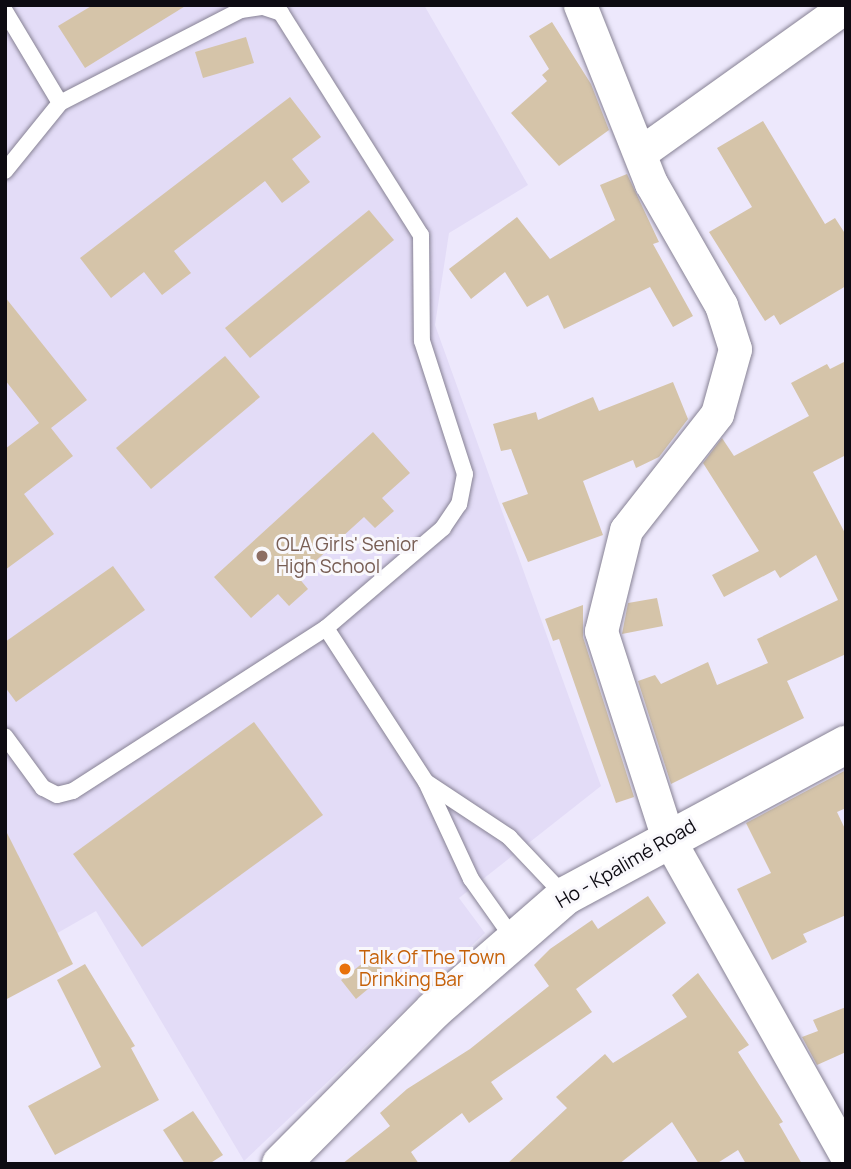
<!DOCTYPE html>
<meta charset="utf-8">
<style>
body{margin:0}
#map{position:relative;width:851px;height:1169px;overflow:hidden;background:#ede8fc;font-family:Manrope,sans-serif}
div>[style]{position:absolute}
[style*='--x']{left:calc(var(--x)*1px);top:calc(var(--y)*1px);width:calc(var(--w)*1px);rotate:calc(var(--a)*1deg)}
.built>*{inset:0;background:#e3dcf7}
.building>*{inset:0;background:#d5c4a9}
.roads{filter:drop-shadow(0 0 2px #878294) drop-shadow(0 0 2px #878294)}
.service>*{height:16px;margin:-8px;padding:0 8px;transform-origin:8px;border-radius:8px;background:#fff}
.minor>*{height:33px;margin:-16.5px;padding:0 16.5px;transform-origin:16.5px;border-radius:16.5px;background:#fff}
.secondary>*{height:38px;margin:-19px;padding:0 19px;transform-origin:19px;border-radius:19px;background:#fff}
.dots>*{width:19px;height:19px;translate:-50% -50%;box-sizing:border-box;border:4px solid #f9f8fc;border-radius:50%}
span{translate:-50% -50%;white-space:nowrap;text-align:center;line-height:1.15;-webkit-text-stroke:6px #f9f8fc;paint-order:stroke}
.education-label{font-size:19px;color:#785e54}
.left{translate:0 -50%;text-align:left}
.street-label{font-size:19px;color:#0d0b12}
.food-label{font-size:19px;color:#c56008}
.frame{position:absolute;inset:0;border:7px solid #0d0b12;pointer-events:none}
</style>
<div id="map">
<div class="built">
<i style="clip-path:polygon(5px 5px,424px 5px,528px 185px,449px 233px,435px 325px,601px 786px,459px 898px,485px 933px,244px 1161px,96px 911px,5px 963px)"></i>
</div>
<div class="building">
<i style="clip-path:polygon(93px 5px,187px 5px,85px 68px,58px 26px)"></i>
<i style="clip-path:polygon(552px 22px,591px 84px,609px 130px,559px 166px,511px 113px,547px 81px,542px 75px,549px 69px,529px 36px)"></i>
<i style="clip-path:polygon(246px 37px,254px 63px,203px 78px,195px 52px)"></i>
<i style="clip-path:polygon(290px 97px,321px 137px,292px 159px,310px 182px,282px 203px,265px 181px,174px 251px,191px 273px,162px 295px,144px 272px,111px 298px,80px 258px)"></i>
<i style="clip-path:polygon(763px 121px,825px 224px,835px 218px,846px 235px,846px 286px,780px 325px,774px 315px,765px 321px,709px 232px,752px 207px,717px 148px)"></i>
<i style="clip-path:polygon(627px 174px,659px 242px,653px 244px,693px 316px,673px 327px,650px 287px,564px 329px,548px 295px,527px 307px,505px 272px,471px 299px,449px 269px,517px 217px,550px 259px,615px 220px,600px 185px)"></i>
<i style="clip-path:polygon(369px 210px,394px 240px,250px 358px,225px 328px)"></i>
<i style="clip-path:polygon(5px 297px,87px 400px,51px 428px,73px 456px,24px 494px,54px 534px,5px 570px,5px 449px,39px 423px,5px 380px)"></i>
<i style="clip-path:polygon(225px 356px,260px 397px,151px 489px,116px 448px)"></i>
<i style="clip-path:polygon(846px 361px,846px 455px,813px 472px,846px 535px,846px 654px,787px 681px,804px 718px,671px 784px,638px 681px,655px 675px,661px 684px,708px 662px,717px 685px,768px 663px,757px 639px,838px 600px,816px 555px,780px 578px,775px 570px,724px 597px,712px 575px,759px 551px,703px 463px,722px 438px,734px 456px,809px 416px,791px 383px,827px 364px,830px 369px)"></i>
<i style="clip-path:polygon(673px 382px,688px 419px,659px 457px,636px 468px,633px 460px,583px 481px,603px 535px,528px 562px,502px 503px,528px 494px,511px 449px,501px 451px,493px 424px,536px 412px,538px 420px,593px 397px,599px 411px)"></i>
<i style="clip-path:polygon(373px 432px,410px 473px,382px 498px,394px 511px,375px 528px,364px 517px,298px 577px,308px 589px,289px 606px,278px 594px,251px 618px,214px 577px)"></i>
<i style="clip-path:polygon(113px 566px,145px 610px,16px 702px,5px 687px,5px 642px)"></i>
<i style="clip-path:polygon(657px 598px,663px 626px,622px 634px,628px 603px)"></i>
<i style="clip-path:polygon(583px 605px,583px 637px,634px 797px,616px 803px,559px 639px,553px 641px,545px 619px)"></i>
<i style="clip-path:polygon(254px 722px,323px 815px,142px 947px,73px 854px)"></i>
<i style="clip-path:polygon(846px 770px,846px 808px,837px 812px,846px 831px,846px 915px,803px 934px,807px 942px,772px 960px,737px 889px,771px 873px,746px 823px)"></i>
<i style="clip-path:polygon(5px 829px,73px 964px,5px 1000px)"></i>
<i style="clip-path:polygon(648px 896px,666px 923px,576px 989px,592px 1012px,491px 1082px,503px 1099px,469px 1123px,462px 1113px,411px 1152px,419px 1164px,342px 1164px,390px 1126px,380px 1113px,407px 1089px,470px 1049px,549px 986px,534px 965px,550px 949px,592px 920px,598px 929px)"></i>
<i style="clip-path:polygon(372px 956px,386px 974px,356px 999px,341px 980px)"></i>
<i style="clip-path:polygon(85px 964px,135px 1046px,131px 1048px,159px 1100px,55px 1155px,28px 1106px,101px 1067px,57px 980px)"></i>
<i style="clip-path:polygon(698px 973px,749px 1045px,738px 1052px,783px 1122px,779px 1124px,802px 1164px,746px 1164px,738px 1150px,716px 1164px,699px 1164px,672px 1122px,619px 1164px,507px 1164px,567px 1108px,556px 1097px,605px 1054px,613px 1063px,687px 1017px,672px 995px)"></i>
<i style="clip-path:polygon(846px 1007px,846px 1052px,817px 1065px,802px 1037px,818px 1031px,813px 1020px)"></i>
<i style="clip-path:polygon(193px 1111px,223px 1155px,209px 1164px,185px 1164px,163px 1130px)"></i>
</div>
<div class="roads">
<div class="service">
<i style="--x:5;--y:11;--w:107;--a:59.1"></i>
<i style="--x:5;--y:171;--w:87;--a:-51"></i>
<i style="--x:60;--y:103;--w:203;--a:-27.2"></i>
<i style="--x:241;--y:10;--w:22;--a:-8"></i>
<i style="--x:263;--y:7;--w:19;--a:18"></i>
<i style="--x:281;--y:13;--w:262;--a:57.8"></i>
<i style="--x:421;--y:235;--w:106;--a:89.5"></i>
<i style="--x:422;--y:341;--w:140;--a:72.1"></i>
<i style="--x:465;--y:474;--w:31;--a:101"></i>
<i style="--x:459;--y:504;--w:29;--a:124"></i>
<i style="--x:443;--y:528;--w:154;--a:139.5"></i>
<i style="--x:326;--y:628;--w:301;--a:147.2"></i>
<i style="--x:73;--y:791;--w:16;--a:166"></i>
<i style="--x:57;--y:795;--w:16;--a:-153"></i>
<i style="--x:43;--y:788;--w:64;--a:-126.2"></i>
<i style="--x:326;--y:628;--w:184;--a:57"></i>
<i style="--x:426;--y:782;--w:107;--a:65.1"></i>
<i style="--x:471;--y:879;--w:71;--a:54.7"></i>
<i style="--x:426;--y:782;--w:100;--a:33.5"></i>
<i style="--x:509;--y:837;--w:81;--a:46.5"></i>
</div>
<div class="minor">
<i style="--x:580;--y:5;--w:192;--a:68.3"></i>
<i style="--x:651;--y:183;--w:141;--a:60.2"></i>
<i style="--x:721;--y:305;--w:46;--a:72.3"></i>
<i style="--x:735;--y:349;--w:67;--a:105.5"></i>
<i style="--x:717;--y:414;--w:147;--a:128.1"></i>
<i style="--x:626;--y:530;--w:104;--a:103.9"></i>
<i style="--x:601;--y:631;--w:218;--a:72.1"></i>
<i style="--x:668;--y:838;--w:364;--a:60.7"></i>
<i style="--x:640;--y:153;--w:253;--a:-35.5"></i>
</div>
<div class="secondary">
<i style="--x:281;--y:1164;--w:217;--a:-45.2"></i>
<i style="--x:434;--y:1010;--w:174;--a:-41"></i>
<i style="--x:565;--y:896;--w:319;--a:-28.3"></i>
</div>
</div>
<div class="dots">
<i style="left:262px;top:556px;background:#8d6e63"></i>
<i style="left:345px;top:969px;background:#e8710a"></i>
</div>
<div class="education-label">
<span class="left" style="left:276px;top:556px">OLA Girls' Senior<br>High School</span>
</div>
<div class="street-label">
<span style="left:626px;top:864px;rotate:-30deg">Ho - Kpalimé Road</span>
</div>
<div class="food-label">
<span class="left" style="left:359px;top:969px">Talk Of The Town<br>Drinking Bar</span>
</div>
<div class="frame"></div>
</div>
